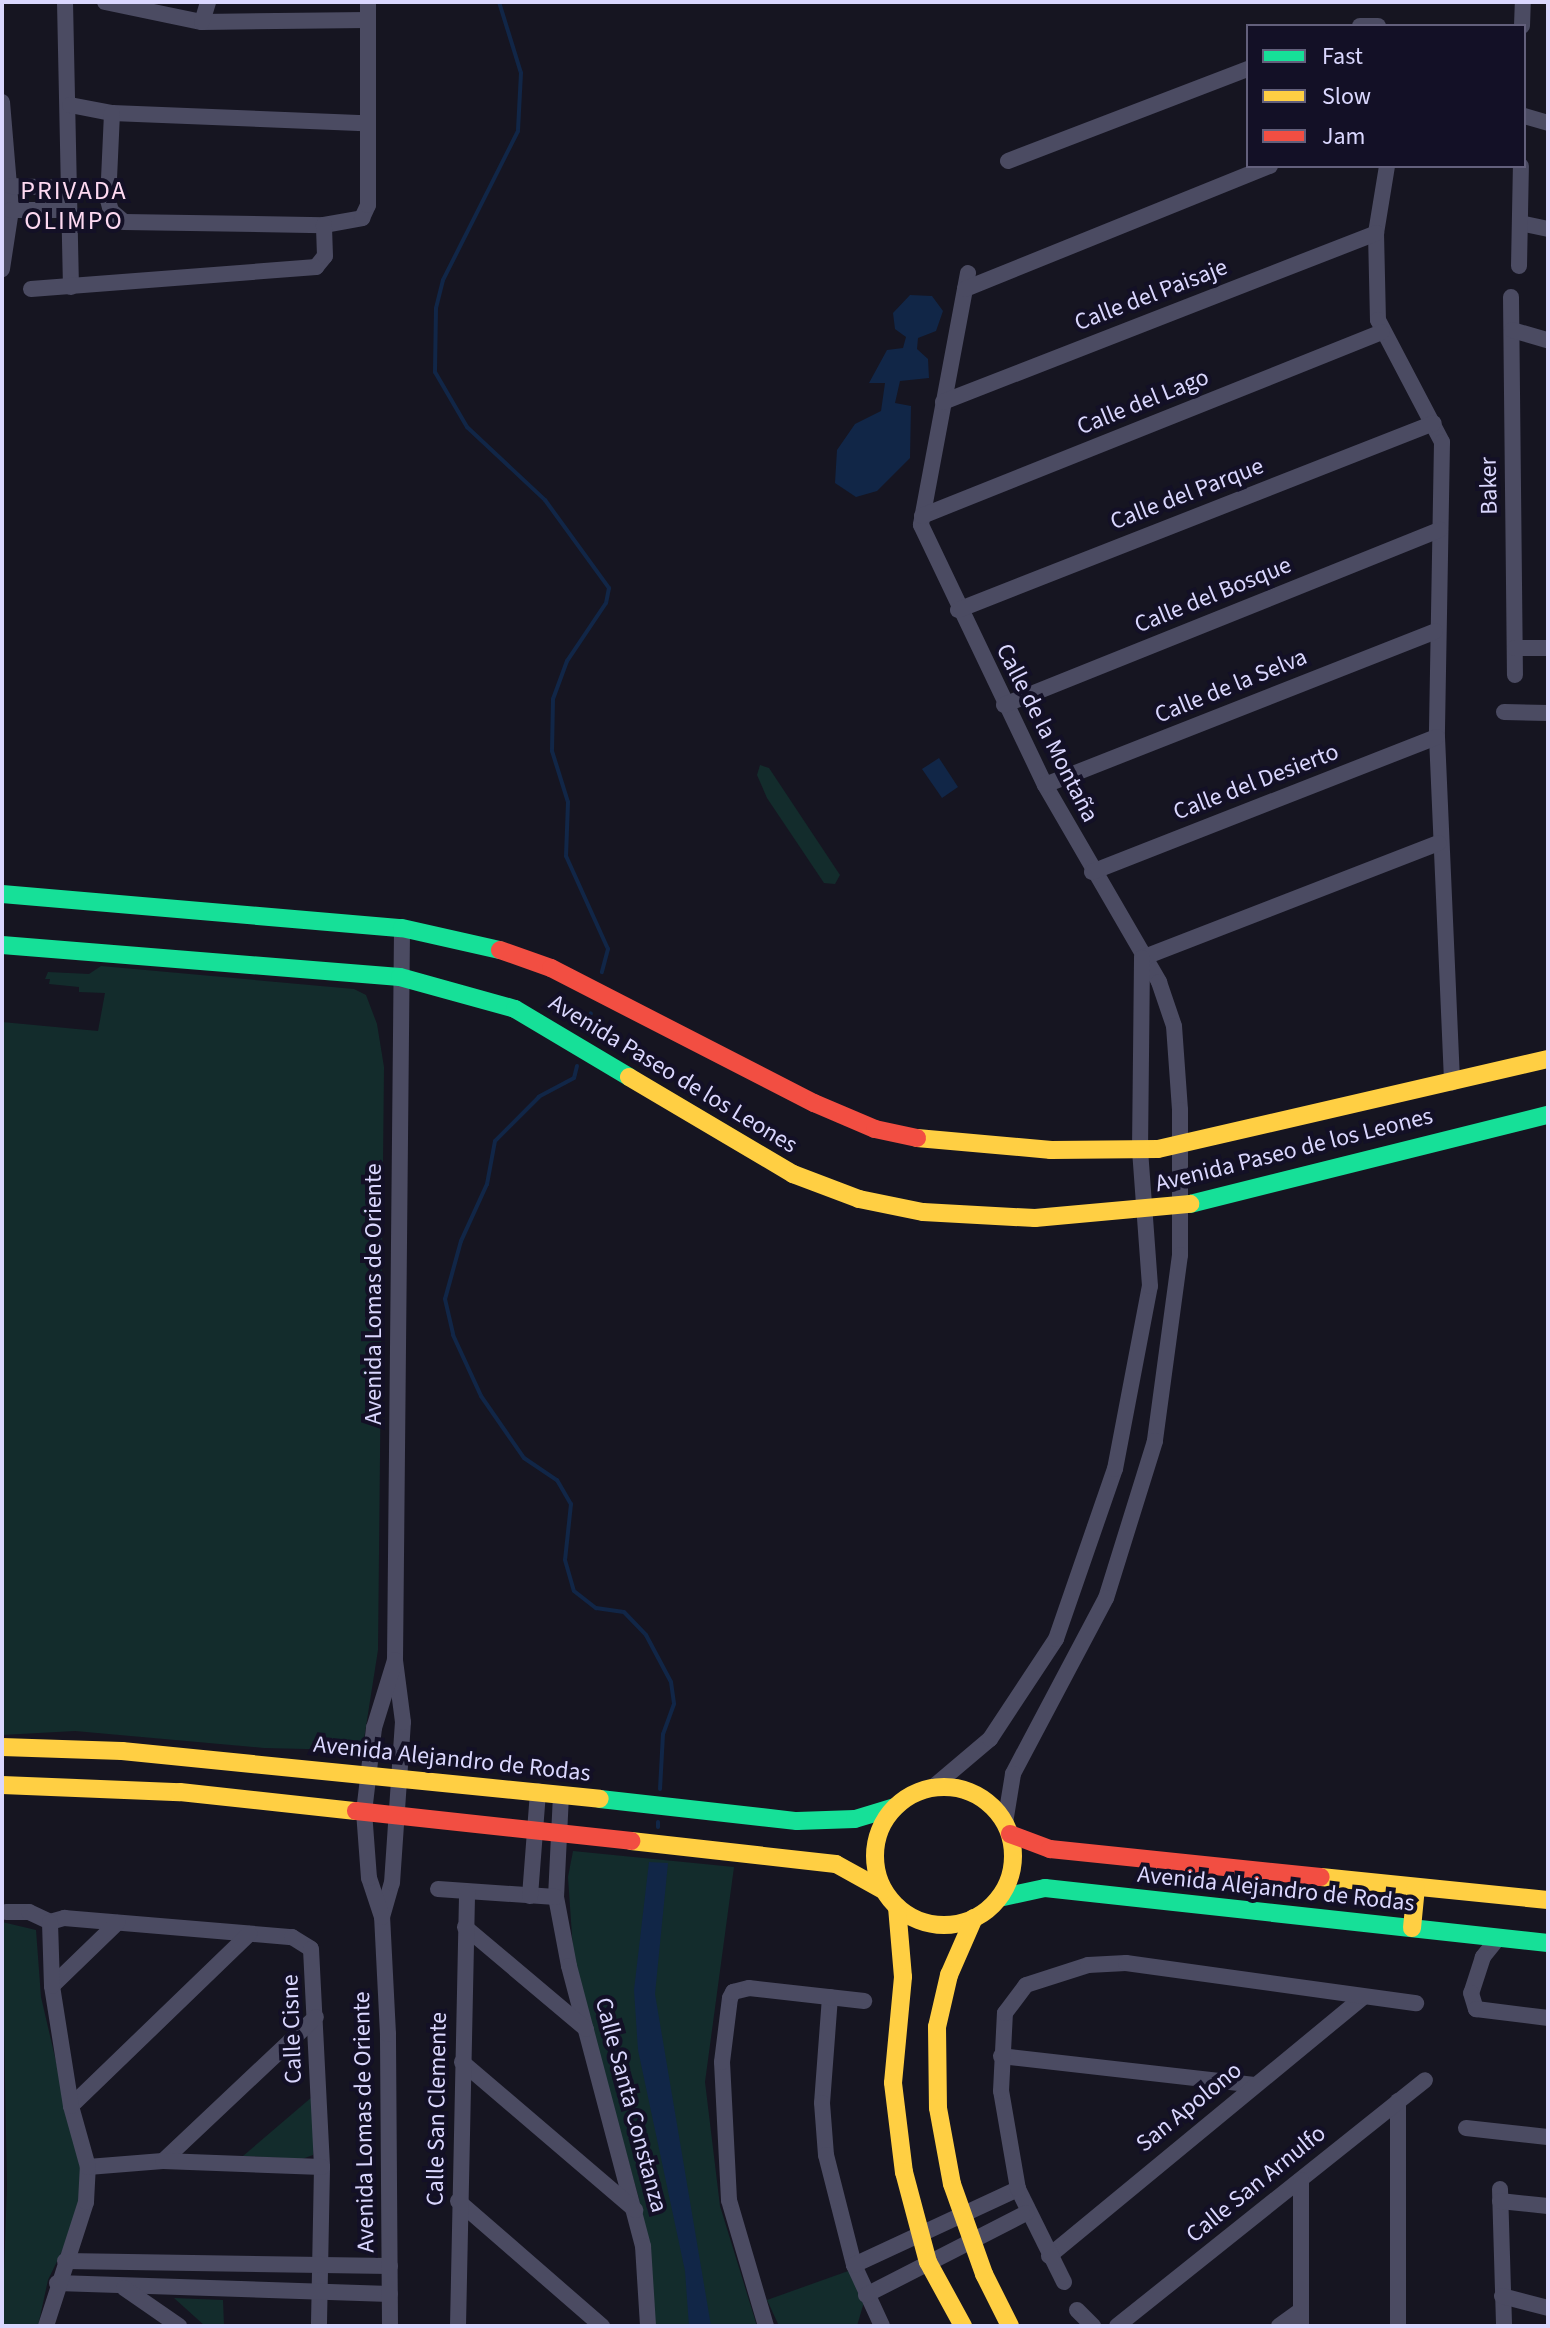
<!DOCTYPE html>
<meta charset="utf-8">
<style>
body{margin:0}
#map{position:relative;width:1550px;height:2328px;overflow:hidden;background:#161521;font-family:"Source Sans 3",sans-serif}
div>[style]{position:absolute}
[style*='--x']{left:calc(var(--x)*1px);top:calc(var(--y)*1px);width:calc(var(--w)*1px);rotate:calc(var(--a)*1deg)}
.green>*{inset:0;background:#132c2c}
.water>*{inset:0;background:#112647}
.stream>*{height:4px;margin:-2px;padding:0 2px;transform-origin:2px;border-radius:2px;background:#112647}
.street>*{height:16px;margin:-8px;padding:0 8px;transform-origin:8px;border-radius:8px;background:#4b4b62}
.fast>*{height:18px;margin:-9px;padding:0 9px;transform-origin:9px;border-radius:9px;background:#16e098}
.slow>*{height:18px;margin:-9px;padding:0 9px;transform-origin:9px;border-radius:9px;background:#ffcf43}
.slow>.ring{margin:-9px;padding:0;box-sizing:content-box;background:none;border:18px solid #ffcf43;border-radius:50%}
.jam>*{height:18px;margin:-9px;padding:0 9px;transform-origin:9px;border-radius:9px;background:#f24e42}
span{translate:-50% -50%;white-space:nowrap;text-align:center;line-height:1.15;-webkit-text-stroke:8px #131026;paint-order:stroke}
.street-label{font-size:24px;color:#dad7fe}
.neighbourhood-label{font-size:26px;color:#fed9f1;letter-spacing:2px}
.frame{position:absolute;inset:0;border:4px solid #dad7fe;pointer-events:none}
.legend{position:absolute;left:1246px;top:24px;width:280px;height:144px;box-sizing:border-box;background:#131026;border:2px solid #63607c;margin:0;padding:10px 14px;list-style:none;font-size:24px;color:#dad7fe}
.legend li{display:flex;align-items:center;gap:16px;height:40px}
.legend b{width:40px;border:2px solid #63607c}
</style>
<div id="map">
<div class="green">
<i style="clip-path:polygon(760px 765px,769px 768px,840px 875px,835px 884px,824px 883px,767px 798px,757px 775px)"></i>
<i style="clip-path:polygon(101px 966px,354px 989px,366px 995px,377px 1024px,384px 1067px,378px 1650px,364px 1739px,348px 1750px,264px 1748px,75px 1731px,2px 1735px,2px 1022px,98px 1031px,105px 993px,79px 992px,79px 987px,49px 984px,50px 979px,45px 979px,48px 972px,89px 974px)"></i>
<i style="clip-path:polygon(573px 1851px,734px 1867px,705px 2082px,720px 2206px,757px 2326px,652px 2326px,650px 2259px,639px 2199px,574px 1965px,568px 1877px)"></i>
<i style="clip-path:polygon(2px 1922px,36px 1930px,41px 1997px,85px 2186px,78px 2218px,48px 2280px,38px 2326px,2px 2326px,7px 2186px)"></i>
<i style="clip-path:polygon(319px 2091px,313px 2155px,302px 2159px,243px 2156px)"></i>
<i style="clip-path:polygon(851px 2270px,864px 2302px,857px 2326px,779px 2326px,767px 2300px)"></i>
<i style="clip-path:polygon(174px 2298px,223px 2300px,224px 2326px,205px 2326px)"></i>
</div>
<div class="water">
<i style="clip-path:polygon(910px 295px,932px 296px,943px 311px,936px 331px,918px 338px,917px 349px,928px 359px,929px 378px,900px 381px,895px 403px,911px 406px,910px 458px,877px 491px,856px 497px,835px 483px,837px 450px,855px 424px,881px 411px,885px 383px,869px 383px,887px 350px,903px 348px,906px 337px,895px 329px,893px 313px)"></i>
<i style="clip-path:polygon(939px 758px,958px 787px,942px 798px,922px 769px)"></i>
<i style="clip-path:polygon(649px 1862px,668px 1863px,655px 1994px,711px 2326px,689px 2326px,685px 2271px,638px 2050px,634px 1990px)"></i>
</div>
<div class="stream">
<i style="--x:499;--y:2;--w:74;--a:72.8"></i>
<i style="--x:521;--y:73;--w:58;--a:93"></i>
<i style="--x:518;--y:131;--w:167;--a:116.7"></i>
<i style="--x:443;--y:280;--w:29;--a:104"></i>
<i style="--x:436;--y:308;--w:64;--a:90.9"></i>
<i style="--x:435;--y:372;--w:64;--a:59.8"></i>
<i style="--x:467;--y:427;--w:107;--a:43.1"></i>
<i style="--x:545;--y:500;--w:109;--a:54"></i>
<i style="--x:609;--y:588;--w:15;--a:101"></i>
<i style="--x:606;--y:603;--w:70;--a:123.9"></i>
<i style="--x:567;--y:661;--w:40;--a:110.2"></i>
<i style="--x:553;--y:699;--w:52;--a:91.1"></i>
<i style="--x:552;--y:751;--w:53;--a:72.6"></i>
<i style="--x:568;--y:802;--w:54;--a:92.1"></i>
<i style="--x:566;--y:856;--w:102;--a:65.7"></i>
<i style="--x:608;--y:949;--w:24;--a:105"></i>
<i style="--x:588;--y:1024;--w:11;--a:-75"></i>
<i style="--x:577;--y:1066;--w:12;--a:104"></i>
<i style="--x:574;--y:1078;--w:40;--a:152"></i>
<i style="--x:539;--y:1097;--w:62;--a:135"></i>
<i style="--x:495;--y:1141;--w:44;--a:100.5"></i>
<i style="--x:487;--y:1184;--w:63;--a:114.5"></i>
<i style="--x:461;--y:1241;--w:60;--a:105.4"></i>
<i style="--x:445;--y:1299;--w:37;--a:77"></i>
<i style="--x:453;--y:1335;--w:67;--a:65.3"></i>
<i style="--x:481;--y:1396;--w:75;--a:55.3"></i>
<i style="--x:524;--y:1458;--w:40;--a:34"></i>
<i style="--x:557;--y:1480;--w:28;--a:60"></i>
<i style="--x:571;--y:1504;--w:56;--a:96.1"></i>
<i style="--x:565;--y:1560;--w:32;--a:74"></i>
<i style="--x:574;--y:1591;--w:28;--a:38"></i>
<i style="--x:596;--y:1608;--w:28;--a:8"></i>
<i style="--x:624;--y:1612;--w:32;--a:46"></i>
<i style="--x:646;--y:1635;--w:53;--a:62"></i>
<i style="--x:671;--y:1682;--w:22;--a:82"></i>
<i style="--x:674;--y:1704;--w:32;--a:110"></i>
<i style="--x:663;--y:1734;--w:55;--a:93.1"></i>
<i style="--x:658;--y:1827;--w:5;--a:-90"></i>
</div>
<div class="street">
<i style="--x:65;--y:2;--w:285;--a:88.8"></i>
<i style="--x:105;--y:2;--w:99;--a:11.7"></i>
<i style="--x:202;--y:22;--w:165;--a:-0.7"></i>
<i style="--x:202;--y:22;--w:21;--a:-73"></i>
<i style="--x:1360;--y:26;--w:18;--a:0"></i>
<i style="--x:1522;--y:26;--w:24;--a:-88"></i>
<i style="--x:2;--y:102;--w:108;--a:85.2"></i>
<i style="--x:11;--y:210;--w:60;--a:98.7"></i>
<i style="--x:70;--y:105;--w:43;--a:10.8"></i>
<i style="--x:112;--y:113;--w:253;--a:2.3"></i>
<i style="--x:112;--y:113;--w:87;--a:92.6"></i>
<i style="--x:108;--y:200;--w:11;--a:75"></i>
<i style="--x:111;--y:211;--w:17;--a:40"></i>
<i style="--x:124;--y:222;--w:200;--a:0.9"></i>
<i style="--x:324;--y:225;--w:39;--a:-10"></i>
<i style="--x:362;--y:218;--w:14;--a:-65"></i>
<i style="--x:368;--y:205;--w:203;--a:-90"></i>
<i style="--x:1524;--y:116;--w:25;--a:16"></i>
<i style="--x:1008;--y:161;--w:257;--a:-21"></i>
<i style="--x:1387;--y:166;--w:68;--a:99.3"></i>
<i style="--x:1376;--y:233;--w:87;--a:88.7"></i>
<i style="--x:1378;--y:320;--w:138;--a:62.3"></i>
<i style="--x:1442;--y:442;--w:295;--a:91"></i>
<i style="--x:1437;--y:737;--w:346;--a:87.5"></i>
<i style="--x:11;--y:186;--w:55;--a:2.1"></i>
<i style="--x:11;--y:210;--w:55;--a:0"></i>
<i style="--x:1520;--y:223;--w:29;--a:12"></i>
<i style="--x:1519;--y:266;--w:100;--a:-88.9"></i>
<i style="--x:968;--y:273;--w:256;--a:100.6"></i>
<i style="--x:921;--y:525;--w:288;--a:64.5"></i>
<i style="--x:1045;--y:785;--w:228;--a:59.9"></i>
<i style="--x:1159;--y:982;--w:46;--a:71.2"></i>
<i style="--x:1174;--y:1026;--w:84;--a:85.9"></i>
<i style="--x:1180;--y:1110;--w:145;--a:90"></i>
<i style="--x:1180;--y:1255;--w:188;--a:97.7"></i>
<i style="--x:1155;--y:1441;--w:164;--a:107.3"></i>
<i style="--x:1106;--y:1598;--w:199;--a:117.9"></i>
<i style="--x:1013;--y:1774;--w:50;--a:99.3"></i>
<i style="--x:31;--y:289;--w:286;--a:-4.4"></i>
<i style="--x:316;--y:267;--w:14;--a:-51"></i>
<i style="--x:325;--y:256;--w:31;--a:-92"></i>
<i style="--x:965;--y:289;--w:329;--a:-22"></i>
<i style="--x:1511;--y:297;--w:378;--a:89.4"></i>
<i style="--x:1512;--y:330;--w:37;--a:16"></i>
<i style="--x:943;--y:402;--w:465;--a:-21.3"></i>
<i style="--x:922;--y:516;--w:495;--a:-21.8"></i>
<i style="--x:958;--y:610;--w:511;--a:-21.45"></i>
<i style="--x:1515;--y:648;--w:33;--a:0"></i>
<i style="--x:1004;--y:705;--w:470;--a:-21.9"></i>
<i style="--x:1504;--y:712;--w:44;--a:1.3"></i>
<i style="--x:1045;--y:785;--w:419;--a:-21.5"></i>
<i style="--x:1092;--y:872;--w:370;--a:-21.4"></i>
<i style="--x:1142;--y:958;--w:318;--a:-21.2"></i>
<i style="--x:932;--y:1788;--w:76;--a:-40.2"></i>
<i style="--x:990;--y:1739;--w:120;--a:-56.6"></i>
<i style="--x:1056;--y:1639;--w:180;--a:-70.9"></i>
<i style="--x:1115;--y:1469;--w:186;--a:-79.2"></i>
<i style="--x:1150;--y:1286;--w:135;--a:-94.2"></i>
<i style="--x:1140;--y:1151;--w:193;--a:-89.4"></i>
<i style="--x:561;--y:1795;--w:102;--a:92.8"></i>
<i style="--x:556;--y:1897;--w:70;--a:79.3"></i>
<i style="--x:569;--y:1966;--w:290;--a:75.2"></i>
<i style="--x:643;--y:2246;--w:80;--a:86.4"></i>
<i style="--x:438;--y:1889;--w:118;--a:3.9"></i>
<i style="--x:530;--y:1896;--w:105;--a:-85.6"></i>
<i style="--x:6;--y:1912;--w:23;--a:0"></i>
<i style="--x:29;--y:1912;--w:23;--a:25"></i>
<i style="--x:382;--y:1917;--w:35;--a:-74"></i>
<i style="--x:392;--y:1883;--w:161;--a:-86.1"></i>
<i style="--x:403;--y:1722;--w:63;--a:-97.4"></i>
<i style="--x:395;--y:1660;--w:732;--a:-89.45"></i>
<i style="--x:50;--y:1922;--w:15;--a:-16"></i>
<i style="--x:64;--y:1918;--w:229;--a:4.8"></i>
<i style="--x:292;--y:1937;--w:22;--a:32"></i>
<i style="--x:311;--y:1949;--w:218;--a:87.1"></i>
<i style="--x:322;--y:2167;--w:159;--a:91.1"></i>
<i style="--x:465;--y:1927;--w:158;--a:40.1"></i>
<i style="--x:1499;--y:1937;--w:26;--a:129"></i>
<i style="--x:1483;--y:1957;--w:38;--a:108"></i>
<i style="--x:1471;--y:1993;--w:17;--a:73"></i>
<i style="--x:1476;--y:2009;--w:73;--a:7.1"></i>
<i style="--x:52;--y:1986;--w:91;--a:-44.1"></i>
<i style="--x:830;--y:1997;--w:106;--a:94.3"></i>
<i style="--x:822;--y:2103;--w:52;--a:85.6"></i>
<i style="--x:826;--y:2155;--w:114;--a:75.7"></i>
<i style="--x:854;--y:2265;--w:67;--a:65.3"></i>
<i style="--x:1001;--y:2056;--w:255;--a:6.5"></i>
<i style="--x:462;--y:2062;--w:228;--a:40.5"></i>
<i style="--x:1398;--y:2101;--w:225;--a:90"></i>
<i style="--x:71;--y:2106;--w:248;--a:-44"></i>
<i style="--x:1466;--y:2128;--w:82;--a:6.3"></i>
<i style="--x:163;--y:2161;--w:210;--a:-43.3"></i>
<i style="--x:88;--y:2167;--w:75;--a:-4.6"></i>
<i style="--x:163;--y:2161;--w:159;--a:2.2"></i>
<i style="--x:1500;--y:2189;--w:137;--a:88.3"></i>
<i style="--x:458;--y:2201;--w:191;--a:41"></i>
<i style="--x:1500;--y:2201;--w:48;--a:5.9"></i>
<i style="--x:1049;--y:2256;--w:406;--a:-39.5"></i>
<i style="--x:65;--y:2261;--w:325;--a:0.9"></i>
<i style="--x:854;--y:2265;--w:181;--a:-24.9"></i>
<i style="--x:1064;--y:2282;--w:104;--a:-116.3"></i>
<i style="--x:1018;--y:2189;--w:99;--a:-99.8"></i>
<i style="--x:1001;--y:2091;--w:78;--a:-87.1"></i>
<i style="--x:1005;--y:2013;--w:35;--a:-53"></i>
<i style="--x:1026;--y:1985;--w:65;--a:-17.9"></i>
<i style="--x:1088;--y:1965;--w:38;--a:-3"></i>
<i style="--x:1126;--y:1963;--w:293;--a:7.9"></i>
<i style="--x:57;--y:2283;--w:333;--a:1.9"></i>
<i style="--x:124;--y:2288;--w:67;--a:34.6"></i>
<i style="--x:866;--y:2295;--w:180;--a:-27.1"></i>
<i style="--x:1502;--y:2296;--w:48;--a:14.6"></i>
<i style="--x:1077;--y:2310;--w:23;--a:45"></i>
<i style="--x:46;--y:2326;--w:130;--a:-72.1"></i>
<i style="--x:86;--y:2202;--w:35;--a:-87"></i>
<i style="--x:88;--y:2167;--w:63;--a:-105.6"></i>
<i style="--x:71;--y:2106;--w:121;--a:-99"></i>
<i style="--x:52;--y:1986;--w:64;--a:-91.8"></i>
<i style="--x:390;--y:2326;--w:292;--a:-90.4"></i>
<i style="--x:388;--y:2034;--w:117;--a:-92.9"></i>
<i style="--x:382;--y:1917;--w:41;--a:-108.4"></i>
<i style="--x:369;--y:1878;--w:66;--a:-94.3"></i>
<i style="--x:364;--y:1812;--w:85;--a:-83.2"></i>
<i style="--x:374;--y:1728;--w:71;--a:-72.8"></i>
<i style="--x:458;--y:2326;--w:433;--a:-88.8"></i>
<i style="--x:766;--y:2326;--w:131;--a:-106.4"></i>
<i style="--x:729;--y:2200;--w:138;--a:-92.9"></i>
<i style="--x:722;--y:2062;--w:64;--a:-82.9"></i>
<i style="--x:730;--y:1998;--w:7;--a:-63"></i>
<i style="--x:733;--y:1992;--w:16;--a:-14"></i>
<i style="--x:749;--y:1988;--w:116;--a:6.4"></i>
<i style="--x:1117;--y:2326;--w:394;--a:-38.6"></i>
<i style="--x:1279;--y:2326;--w:27;--a:-36"></i>
<i style="--x:1301;--y:2326;--w:146;--a:-90"></i>
</div>
<div class="fast">
<i style="--x:2;--y:894;--w:401;--a:4.9"></i>
<i style="--x:402;--y:928;--w:100;--a:12.7"></i>
<i style="--x:2;--y:945;--w:399;--a:4.6"></i>
<i style="--x:400;--y:977;--w:119;--a:15.5"></i>
<i style="--x:515;--y:1009;--w:133;--a:30.8"></i>
<i style="--x:1190;--y:1204;--w:369;--a:-14"></i>
<i style="--x:600;--y:1799;--w:198;--a:6.4"></i>
<i style="--x:797;--y:1821;--w:58;--a:-2"></i>
<i style="--x:855;--y:1819;--w:42;--a:-16.7"></i>
<i style="--x:999;--y:1898;--w:47;--a:-12.3"></i>
<i style="--x:1045;--y:1888;--w:506;--a:6.24"></i>
</div>
<div class="slow">
<i style="--x:629;--y:1077;--w:191;--a:30.6"></i>
<i style="--x:793;--y:1174;--w:71;--a:20.7"></i>
<i style="--x:859;--y:1199;--w:65;--a:11.5"></i>
<i style="--x:923;--y:1212;--w:112;--a:3.1"></i>
<i style="--x:1035;--y:1218;--w:156;--a:-5.2"></i>
<i style="--x:917;--y:1138;--w:135;--a:5.1"></i>
<i style="--x:1051;--y:1150;--w:107;--a:-0.5"></i>
<i style="--x:1158;--y:1149;--w:400;--a:-13"></i>
<i style="--x:2;--y:1747;--w:120;--a:1.9"></i>
<i style="--x:122;--y:1751;--w:480;--a:5.7"></i>
<i style="--x:2;--y:1785;--w:178;--a:2.3"></i>
<i style="--x:180;--y:1792;--w:177;--a:6.2"></i>
<i class="ring" style="left:875px;top:1787px;width:120px;height:120px"></i>
<i style="--x:631;--y:1841;--w:206;--a:6.4"></i>
<i style="--x:836;--y:1864;--w:54;--a:29"></i>
<i style="--x:1321;--y:1877;--w:228;--a:5.8"></i>
<i style="--x:897;--y:1907;--w:70;--a:85.1"></i>
<i style="--x:903;--y:1977;--w:106;--a:95.4"></i>
<i style="--x:893;--y:2083;--w:90;--a:83"></i>
<i style="--x:904;--y:2172;--w:93;--a:75.1"></i>
<i style="--x:928;--y:2262;--w:73;--a:61.3"></i>
<i style="--x:974;--y:1918;--w:62;--a:113.7"></i>
<i style="--x:949;--y:1975;--w:53;--a:103"></i>
<i style="--x:937;--y:2027;--w:81;--a:89.3"></i>
<i style="--x:938;--y:2108;--w:77;--a:79.6"></i>
<i style="--x:952;--y:2184;--w:96;--a:70.4"></i>
<i style="--x:984;--y:2274;--w:58;--a:63.4"></i>
<i style="--x:1412;--y:1928;--w:41;--a:-84.4"></i>
</div>
<div class="jam">
<i style="--x:500;--y:950;--w:54;--a:19.4"></i>
<i style="--x:551;--y:968;--w:296;--a:27.2"></i>
<i style="--x:814;--y:1103;--w:66;--a:23.1"></i>
<i style="--x:875;--y:1129;--w:43;--a:12.1"></i>
<i style="--x:356;--y:1811;--w:277;--a:6.2"></i>
<i style="--x:1010;--y:1834;--w:43;--a:20.6"></i>
<i style="--x:1050;--y:1849;--w:272;--a:5.9"></i>
</div>
<div class="street-label">
<span style="left:1151px;top:295px;rotate:-21deg">Calle del Paisaje</span>
<span style="left:1143px;top:402px;rotate:-22deg">Calle del Lago</span>
<span style="left:1489px;top:486px;rotate:-91deg">Baker</span>
<span style="left:1187px;top:494px;rotate:-21deg">Calle del Parque</span>
<span style="left:1213px;top:595px;rotate:-22deg">Calle del Bosque</span>
<span style="left:1231px;top:686px;rotate:-22deg">Calle de la Selva</span>
<span style="left:1047px;top:733px;rotate:63deg">Calle de la Montaña</span>
<span style="left:1256px;top:782px;rotate:-21deg">Calle del Desierto</span>
<span style="left:673px;top:1074px;rotate:31deg">Avenida Paseo de los Leones</span>
<span style="left:1294px;top:1150px;rotate:-14deg">Avenida Paseo de los Leones</span>
<span style="left:374px;top:1294px;rotate:-90deg">Avenida Lomas de Oriente</span>
<span style="left:452px;top:1759px;rotate:6deg">Avenida Alejandro de Rodas</span>
<span style="left:1276px;top:1889px;rotate:6deg">Avenida Alejandro de Rodas</span>
<span style="left:292px;top:2029px;rotate:-92deg">Calle Cisne</span>
<span style="left:631px;top:2105px;rotate:75deg">Calle Santa Constanza</span>
<span style="left:1189px;top:2107px;rotate:-39deg">San Apolono</span>
<span style="left:437px;top:2109px;rotate:-89deg">Calle San Clemente</span>
<span style="left:364px;top:2122px;rotate:-91deg">Avenida Lomas de Oriente</span>
<span style="left:1256px;top:2184px;rotate:-39deg">Calle San Arnulfo</span>
</div>
<div class="neighbourhood-label">
<span style="left:74px;top:206px">PRIVADA<br>OLIMPO</span>
</div>
<div class="frame"></div>
<ul class="legend">
<li><b style="height:10px;background:#16e098"></b>Fast</li>
<li><b style="height:10px;background:#ffcf43"></b>Slow</li>
<li><b style="height:10px;background:#f24e42"></b>Jam</li>
</ul>
</div>
